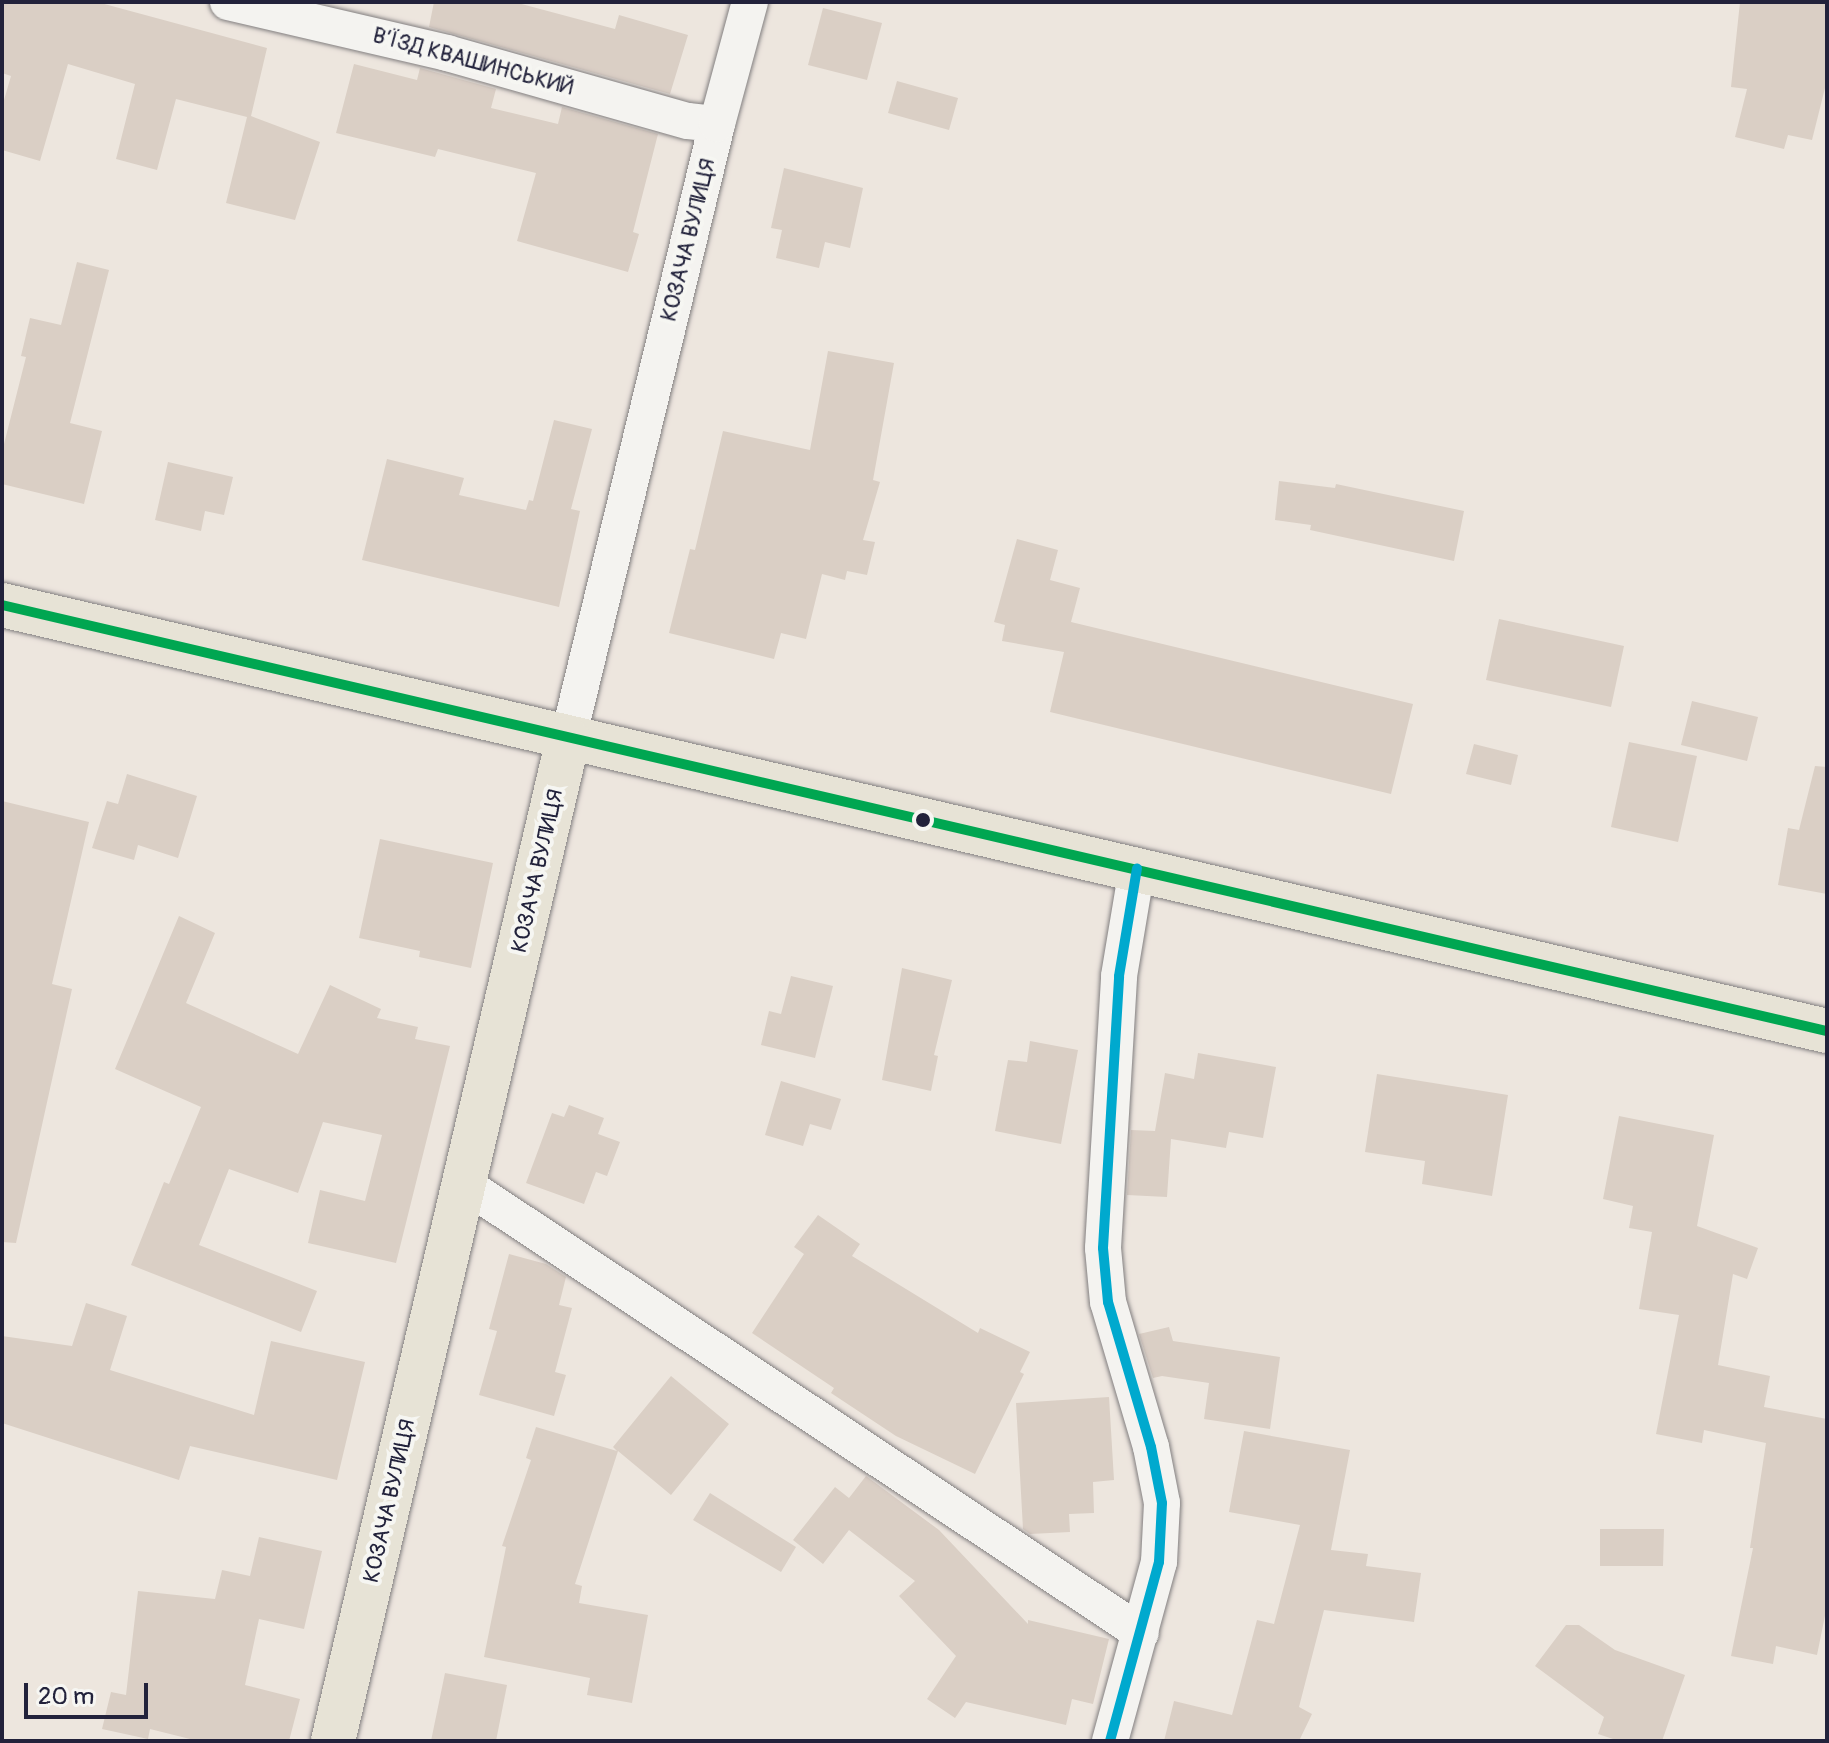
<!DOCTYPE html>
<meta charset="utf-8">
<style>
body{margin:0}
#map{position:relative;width:1829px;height:1743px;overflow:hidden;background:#ede6de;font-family:Pangolin,sans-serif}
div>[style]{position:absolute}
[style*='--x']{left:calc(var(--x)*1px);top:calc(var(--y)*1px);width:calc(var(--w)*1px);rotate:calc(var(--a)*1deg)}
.building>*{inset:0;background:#dacfc5}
.roads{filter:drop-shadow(0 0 2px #827f80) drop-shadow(0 0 2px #827f80)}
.minor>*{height:36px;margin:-18px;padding:0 18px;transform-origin:18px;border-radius:18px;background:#f4f3f0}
.primary>*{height:44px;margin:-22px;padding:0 22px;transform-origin:22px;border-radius:22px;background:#e7e3d6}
.bus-1>*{height:10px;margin:-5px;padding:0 5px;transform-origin:5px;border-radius:5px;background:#00a651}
.bus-2>*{height:10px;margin:-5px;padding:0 5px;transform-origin:5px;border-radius:5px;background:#00a9ce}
.dots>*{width:22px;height:22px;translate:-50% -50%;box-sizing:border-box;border:4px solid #f6f6f2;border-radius:50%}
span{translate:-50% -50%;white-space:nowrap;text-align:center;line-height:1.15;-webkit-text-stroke:8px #f6f6f2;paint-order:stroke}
.street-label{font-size:22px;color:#22223b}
.frame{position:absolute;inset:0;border:4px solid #22223b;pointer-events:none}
.scale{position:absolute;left:24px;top:1683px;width:124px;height:36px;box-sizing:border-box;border:4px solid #22223b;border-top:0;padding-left:10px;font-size:24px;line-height:28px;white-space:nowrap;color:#22223b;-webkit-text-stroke:6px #f6f6f2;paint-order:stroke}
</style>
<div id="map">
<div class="building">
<i style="clip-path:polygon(2px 2px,97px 2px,267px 48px,251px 116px,320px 142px,295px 220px,226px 203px,247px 117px,176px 99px,157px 170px,116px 159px,135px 84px,68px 64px,40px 161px,2px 150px,2px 107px,11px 76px,2px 73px)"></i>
<i style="clip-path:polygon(434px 2px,514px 2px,615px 29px,619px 15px,688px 35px,670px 94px,429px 27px)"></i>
<i style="clip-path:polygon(1740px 2px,1827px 2px,1827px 80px,1812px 140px,1788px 135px,1784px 149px,1735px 137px,1747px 89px,1731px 87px)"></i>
<i style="clip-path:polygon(823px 8px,882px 23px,867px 80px,808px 65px)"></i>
<i style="clip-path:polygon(354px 64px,417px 80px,420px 68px,496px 89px,491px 108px,558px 124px,562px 107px,658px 134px,633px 232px,639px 234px,628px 272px,517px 241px,536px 173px,438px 149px,435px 157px,336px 133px)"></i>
<i style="clip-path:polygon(897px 81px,958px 98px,949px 130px,888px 113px)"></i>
<i style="clip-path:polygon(784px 168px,863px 188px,850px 248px,825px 242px,819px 268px,776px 258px,782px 230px,771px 228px)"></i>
<i style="clip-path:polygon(77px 262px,109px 270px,70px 423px,102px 431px,84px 504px,2px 484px,2px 452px,26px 357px,21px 356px,30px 318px,61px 325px)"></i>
<i style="clip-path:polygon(828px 351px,894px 363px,873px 480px,880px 482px,863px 540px,875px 542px,867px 575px,847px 571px,845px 580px,822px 574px,806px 639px,781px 633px,774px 659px,669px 633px,690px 549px,695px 550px,723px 431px,810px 450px)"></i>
<i style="clip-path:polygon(554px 420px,592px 429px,571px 509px,580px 511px,559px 607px,362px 560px,387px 459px,464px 478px,459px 495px,526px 510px,529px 500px,533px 501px)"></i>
<i style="clip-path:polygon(168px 462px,233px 477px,224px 515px,205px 511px,201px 531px,155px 520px)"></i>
<i style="clip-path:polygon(1279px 481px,1335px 488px,1336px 484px,1464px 511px,1454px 561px,1310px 530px,1311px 525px,1275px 520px)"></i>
<i style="clip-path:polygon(1017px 539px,1058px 550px,1050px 580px,1080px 588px,1071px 622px,1413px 704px,1391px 794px,1050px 712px,1064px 652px,1002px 641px,1005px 625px,994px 622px)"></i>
<i style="clip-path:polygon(1499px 619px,1624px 646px,1611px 707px,1486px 680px)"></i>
<i style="clip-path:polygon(1692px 701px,1758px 717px,1747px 761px,1681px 745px)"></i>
<i style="clip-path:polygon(1629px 742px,1697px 756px,1678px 842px,1611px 827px)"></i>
<i style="clip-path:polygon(1474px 744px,1518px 755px,1511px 785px,1466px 774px)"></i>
<i style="clip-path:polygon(1815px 766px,1827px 767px,1827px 894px,1778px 885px,1788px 828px,1799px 830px)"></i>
<i style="clip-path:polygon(127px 774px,197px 796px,178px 858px,138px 845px,134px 860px,92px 848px,107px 801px,118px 804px)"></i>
<i style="clip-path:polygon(2px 801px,89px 822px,52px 984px,72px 989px,16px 1243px,2px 1242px)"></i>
<i style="clip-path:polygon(380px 839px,493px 863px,471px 968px,419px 957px,420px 951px,359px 938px)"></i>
<i style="clip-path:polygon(179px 916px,215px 933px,186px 1003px,298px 1054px,330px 985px,381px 1009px,377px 1018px,418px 1027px,415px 1039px,450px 1046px,396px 1263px,308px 1243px,320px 1190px,365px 1201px,382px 1135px,323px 1122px,298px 1193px,229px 1169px,199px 1245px,317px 1291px,301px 1332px,131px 1265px,164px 1182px,169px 1184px,201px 1107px,115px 1069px)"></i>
<i style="clip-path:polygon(902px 968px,952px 980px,934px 1055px,938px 1056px,931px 1091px,882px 1080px)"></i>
<i style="clip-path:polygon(791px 976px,833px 986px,815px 1058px,761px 1045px,769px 1011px,781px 1014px)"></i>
<i style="clip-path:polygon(1030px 1041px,1078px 1050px,1061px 1144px,995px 1131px,1008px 1060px,1027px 1062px)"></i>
<i style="clip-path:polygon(1198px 1053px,1276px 1067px,1263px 1138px,1229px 1132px,1226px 1148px,1171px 1139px,1167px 1197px,1127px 1195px,1131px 1130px,1155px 1131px,1165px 1073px,1194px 1079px)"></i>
<i style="clip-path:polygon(1377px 1074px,1508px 1095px,1492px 1196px,1422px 1184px,1425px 1161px,1365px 1152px)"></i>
<i style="clip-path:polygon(781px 1081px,841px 1099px,831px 1130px,810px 1124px,803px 1146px,765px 1135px)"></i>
<i style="clip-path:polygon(569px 1105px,604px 1118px,598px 1134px,620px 1142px,607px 1176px,596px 1172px,584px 1204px,526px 1183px,552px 1113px,564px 1117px)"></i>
<i style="clip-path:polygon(1619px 1116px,1714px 1135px,1697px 1226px,1758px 1248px,1747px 1279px,1733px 1274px,1718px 1365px,1770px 1376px,1764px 1407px,1827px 1419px,1827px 1606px,1817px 1655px,1776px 1646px,1773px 1664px,1731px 1656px,1753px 1548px,1750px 1548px,1766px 1443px,1704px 1430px,1702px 1443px,1656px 1434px,1679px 1315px,1639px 1309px,1652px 1232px,1629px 1228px,1633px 1206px,1603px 1199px)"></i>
<i style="clip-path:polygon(818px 1215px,860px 1244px,852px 1256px,978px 1333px,980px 1328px,1030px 1352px,1020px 1372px,1024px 1374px,975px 1474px,896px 1436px,831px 1393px,834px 1388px,752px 1333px,804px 1254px,794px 1247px)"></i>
<i style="clip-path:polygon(509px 1254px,546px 1264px,566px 1277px,559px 1305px,572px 1308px,555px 1372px,566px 1375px,554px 1416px,479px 1395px,497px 1331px,489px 1329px)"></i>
<i style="clip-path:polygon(86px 1303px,127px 1316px,110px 1370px,254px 1415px,271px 1341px,365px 1362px,337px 1480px,190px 1446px,179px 1480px,2px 1423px,2px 1336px,72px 1346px)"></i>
<i style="clip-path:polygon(1169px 1327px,1173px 1341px,1280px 1357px,1270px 1429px,1204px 1419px,1209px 1383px,1162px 1376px,1153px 1378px,1139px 1334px)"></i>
<i style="clip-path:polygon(671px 1376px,729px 1424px,671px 1495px,618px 1451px,575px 1584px,582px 1586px,579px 1603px,648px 1615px,632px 1703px,587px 1695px,590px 1678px,484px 1657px,506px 1547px,502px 1546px,531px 1460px,526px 1458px,536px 1427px,617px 1451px,613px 1447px)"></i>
<i style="clip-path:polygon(1109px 1397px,1114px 1480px,1093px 1482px,1094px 1513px,1069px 1514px,1070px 1532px,1030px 1534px,1023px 1529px,1016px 1403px)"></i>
<i style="clip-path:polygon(1244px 1431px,1350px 1450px,1331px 1550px,1368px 1554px,1366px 1566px,1421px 1573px,1414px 1622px,1324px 1610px,1299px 1707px,1312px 1714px,1299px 1741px,1164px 1741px,1174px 1701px,1232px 1715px,1257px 1620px,1274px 1624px,1300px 1525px,1229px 1512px)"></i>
<i style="clip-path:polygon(866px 1476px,939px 1530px,1028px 1624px,1028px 1620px,1109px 1639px,1093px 1704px,1072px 1699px,1066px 1725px,966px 1702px,955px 1718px,927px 1699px,956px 1656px,899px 1596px,915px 1581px,849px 1530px,823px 1564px,793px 1540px,835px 1487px,849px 1498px)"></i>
<i style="clip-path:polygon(710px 1493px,796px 1547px,781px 1572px,693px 1520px)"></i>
<i style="clip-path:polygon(1600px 1529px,1664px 1529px,1663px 1566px,1600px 1566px)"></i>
<i style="clip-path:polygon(259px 1537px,322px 1551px,304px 1629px,259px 1619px,245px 1685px,300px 1699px,289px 1741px,198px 1741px,150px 1729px,148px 1739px,102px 1729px,111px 1692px,126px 1695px,138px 1591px,215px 1599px,222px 1570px,250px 1576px)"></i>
<i style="clip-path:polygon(1566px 1625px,1579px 1625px,1615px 1650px,1685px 1675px,1662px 1741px,1619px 1741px,1598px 1734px,1604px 1717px,1535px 1666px)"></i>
<i style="clip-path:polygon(445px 1673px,507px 1685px,496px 1741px,431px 1741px)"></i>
</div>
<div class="roads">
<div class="minor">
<i style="--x:228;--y:2;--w:225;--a:13.1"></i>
<i style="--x:447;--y:53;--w:250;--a:15.8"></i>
<i style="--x:688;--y:121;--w:29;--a:6"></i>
<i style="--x:568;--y:739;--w:633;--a:-76.38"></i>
<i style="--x:717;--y:124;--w:126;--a:-74.9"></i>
<i style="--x:464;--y:1184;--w:812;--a:33.55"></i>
<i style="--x:1110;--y:1741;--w:186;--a:-74.7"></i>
<i style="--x:1159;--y:1562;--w:59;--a:-87.1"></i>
<i style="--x:1162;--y:1503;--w:57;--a:-101.1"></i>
<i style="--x:1151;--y:1447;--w:151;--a:-106.5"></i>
<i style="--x:1108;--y:1302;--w:54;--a:-95.3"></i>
<i style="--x:1103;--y:1248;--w:272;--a:-86.6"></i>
<i style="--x:1119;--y:976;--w:109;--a:-80.5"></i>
</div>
<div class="primary">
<i style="--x:2;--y:605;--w:1874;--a:13.14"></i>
<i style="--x:333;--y:1741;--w:1029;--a:-76.8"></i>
</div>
</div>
<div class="bus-1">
<i style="--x:2;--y:605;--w:1874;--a:13.14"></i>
</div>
<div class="bus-2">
<i style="--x:1110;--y:1741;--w:186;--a:-74.7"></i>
<i style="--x:1159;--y:1562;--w:59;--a:-87.1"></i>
<i style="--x:1162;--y:1503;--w:57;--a:-101.1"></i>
<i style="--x:1151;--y:1447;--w:151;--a:-106.5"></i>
<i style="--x:1108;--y:1302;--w:54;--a:-95.3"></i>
<i style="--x:1103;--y:1248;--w:272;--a:-86.6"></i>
<i style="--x:1119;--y:976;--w:109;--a:-80.5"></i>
</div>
<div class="dots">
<i style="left:923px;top:820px;background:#22223b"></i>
</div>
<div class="street-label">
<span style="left:473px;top:62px;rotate:15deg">В’ЇЗД КВАШИНСЬКИЙ</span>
<span style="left:689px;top:240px;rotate:-76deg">КОЗАЧА ВУЛИЦЯ</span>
<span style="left:538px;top:871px;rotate:-77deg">КОЗАЧА ВУЛИЦЯ</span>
<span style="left:390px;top:1501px;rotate:-77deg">КОЗАЧА ВУЛИЦЯ</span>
</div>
<div class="frame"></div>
<div class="scale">20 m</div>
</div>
